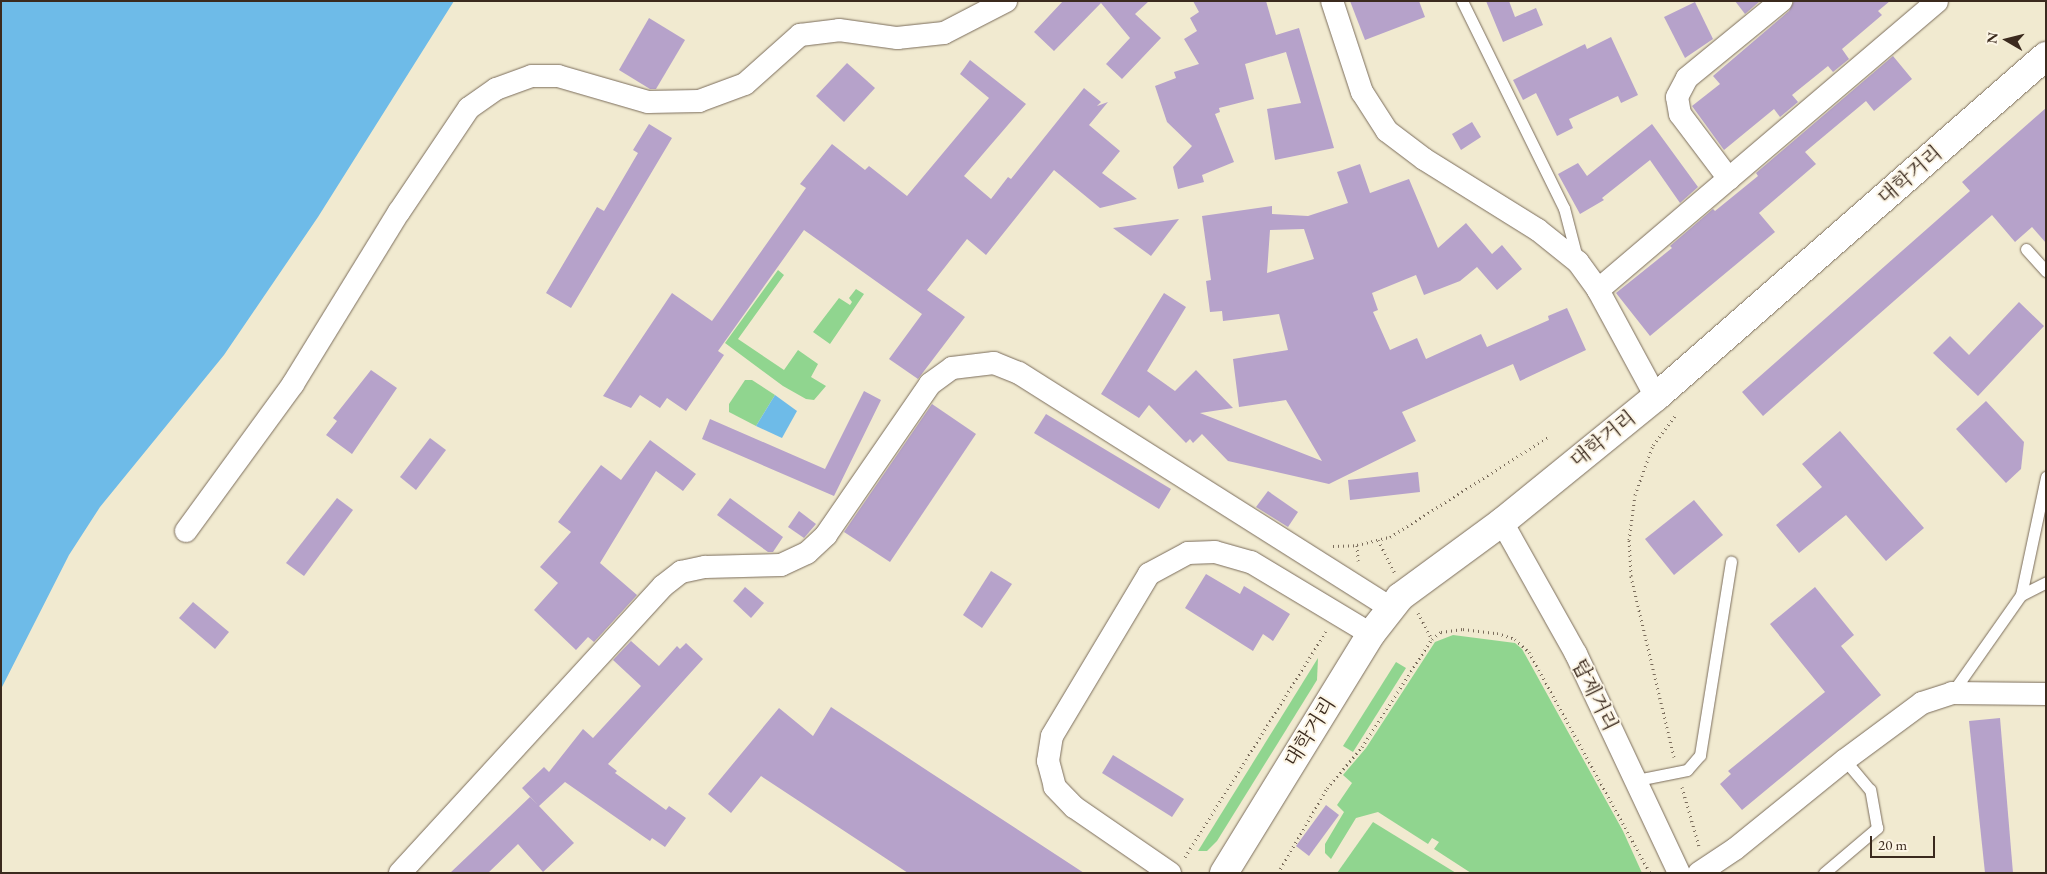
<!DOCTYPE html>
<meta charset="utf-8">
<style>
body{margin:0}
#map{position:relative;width:2047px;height:874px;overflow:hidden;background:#f1ead0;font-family:"EB Garamond","Noto Serif KR",serif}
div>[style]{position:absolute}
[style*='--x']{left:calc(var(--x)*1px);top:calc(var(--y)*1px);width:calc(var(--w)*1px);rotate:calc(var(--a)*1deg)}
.green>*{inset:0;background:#90d58f}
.water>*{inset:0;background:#6ebbe8}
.building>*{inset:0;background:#b6a2ca}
.path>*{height:3px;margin-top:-1.5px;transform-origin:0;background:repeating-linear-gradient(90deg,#7b6d5c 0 1px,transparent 0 5px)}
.roads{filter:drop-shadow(0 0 1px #7b6d5c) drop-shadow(0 0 1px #7b6d5c)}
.lane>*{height:11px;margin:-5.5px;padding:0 5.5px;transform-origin:5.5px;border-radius:5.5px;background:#fff}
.street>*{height:22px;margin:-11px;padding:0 11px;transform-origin:11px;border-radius:11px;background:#fff}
.primary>*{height:28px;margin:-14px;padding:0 14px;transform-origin:14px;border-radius:14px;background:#fff}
span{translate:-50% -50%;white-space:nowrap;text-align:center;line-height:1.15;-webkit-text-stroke:4px #fcf5e5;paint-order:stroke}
.street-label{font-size:20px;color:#3b2a1e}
.frame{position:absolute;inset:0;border:2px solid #3b2a1e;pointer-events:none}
.north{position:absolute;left:1982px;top:15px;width:50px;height:50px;-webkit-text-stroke:4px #fcf5e5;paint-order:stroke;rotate:278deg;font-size:14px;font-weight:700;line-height:20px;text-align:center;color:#3b2a1e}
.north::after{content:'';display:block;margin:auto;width:18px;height:22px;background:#3b2a1e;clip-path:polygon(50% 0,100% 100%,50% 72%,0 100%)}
.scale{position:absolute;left:1870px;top:836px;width:65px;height:22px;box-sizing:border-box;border:2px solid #3b2a1e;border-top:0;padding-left:6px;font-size:15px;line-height:18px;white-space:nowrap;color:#3b2a1e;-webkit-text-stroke:4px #fcf5e5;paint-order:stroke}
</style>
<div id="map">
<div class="green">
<i style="clip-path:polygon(778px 270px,784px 275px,738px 339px,784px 370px,798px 350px,818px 364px,811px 377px,826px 386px,814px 400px,806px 399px,783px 386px,725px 343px)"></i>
<i style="clip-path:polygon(856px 289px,864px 294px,830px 344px,813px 332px,839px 298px,850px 305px,852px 302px,849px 298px)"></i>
<i style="clip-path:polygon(745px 380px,752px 380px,775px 395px,756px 426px,729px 412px,729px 404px)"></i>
<i style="clip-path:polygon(1453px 635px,1515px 643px,1522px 649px,1623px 831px,1642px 873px,1471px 873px,1434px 849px,1439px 842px,1432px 838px,1428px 844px,1378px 812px,1356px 818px,1331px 859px,1325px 853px,1325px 844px,1344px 812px,1337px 805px,1352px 783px,1343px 775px,1366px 748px,1435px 642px)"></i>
<i style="clip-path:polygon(1318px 658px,1317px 680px,1217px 841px,1207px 851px,1198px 851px)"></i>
<i style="clip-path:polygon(1396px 662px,1406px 668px,1353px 752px,1343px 746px)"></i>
<i style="clip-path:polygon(1373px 822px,1456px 873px,1337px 873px)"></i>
</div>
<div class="water">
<i style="clip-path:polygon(1px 1px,454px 1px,318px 217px,224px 355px,100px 507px,69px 555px,1px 689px)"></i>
<i style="clip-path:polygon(775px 395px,797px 411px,782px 438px,756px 426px)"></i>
</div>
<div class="building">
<i style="clip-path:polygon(1063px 1px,1149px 1px,1135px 14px,1161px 38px,1122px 79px,1106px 64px,1130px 38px,1101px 3px,1054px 51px,1034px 32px)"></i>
<i style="clip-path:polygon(1193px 1px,1266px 1px,1276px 35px,1299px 28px,1334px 148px,1275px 160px,1267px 109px,1301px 103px,1286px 52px,1245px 64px,1254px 99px,1219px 108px,1220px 112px,1215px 114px,1234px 162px,1202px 175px,1204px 182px,1178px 189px,1173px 167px,1192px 146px,1167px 122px,1155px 86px,1176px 78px,1174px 72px,1199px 64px,1184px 39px,1197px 31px,1190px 18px,1199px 12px)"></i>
<i style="clip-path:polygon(1350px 1px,1419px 1px,1425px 17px,1365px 40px)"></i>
<i style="clip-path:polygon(1486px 1px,1509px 1px,1515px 17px,1536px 8px,1543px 25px,1503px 42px)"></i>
<i style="clip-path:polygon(1735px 1px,1760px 1px,1745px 14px)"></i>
<i style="clip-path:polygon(1794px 1px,1890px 1px,1878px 11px,1882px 15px,1842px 49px,1849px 59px,1833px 72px,1828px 66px,1792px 95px,1798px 102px,1780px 117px,1774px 109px,1724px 150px,1692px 106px,1720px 84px,1713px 76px,1789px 11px)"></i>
<i style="clip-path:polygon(1695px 2px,1713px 39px,1685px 58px,1664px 17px)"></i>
<i style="clip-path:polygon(649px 18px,685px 40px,656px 89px,650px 89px,619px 70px)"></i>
<i style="clip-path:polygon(1611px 37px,1638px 95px,1621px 103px,1618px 96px,1569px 119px,1573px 128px,1557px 136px,1536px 93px,1523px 100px,1513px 80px,1585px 44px,1587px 49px)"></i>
<i style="clip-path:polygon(1893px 56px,1912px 79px,1874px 111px,1866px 101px,1805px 152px,1816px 164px,1759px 213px,1775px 232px,1650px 336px,1616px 293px,1672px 248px,1670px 246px,1713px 209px,1715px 211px,1758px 176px,1756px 173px)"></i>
<i style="clip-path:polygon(970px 60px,1026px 104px,964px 176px,991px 199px,1008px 177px,1011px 179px,1084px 88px,1101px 102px,1097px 106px,1108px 102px,1089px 125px,1120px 151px,1102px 173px,1137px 199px,1100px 208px,1054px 170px,986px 255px,967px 239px,927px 290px,965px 317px,918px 379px,889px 359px,922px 314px,804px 230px,718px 351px,724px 355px,686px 411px,667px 398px,660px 408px,640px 395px,631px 408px,603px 396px,672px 293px,712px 321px,806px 188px,800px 184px,832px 144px,865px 170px,869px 166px,907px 196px,989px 98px,960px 74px)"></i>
<i style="clip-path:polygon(847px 63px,875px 88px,844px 122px,816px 96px)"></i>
<i style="clip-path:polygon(2046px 108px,2046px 243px,2032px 227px,2015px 242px,1992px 215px,1763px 416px,1742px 392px,1970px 191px,1962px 182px)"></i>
<i style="clip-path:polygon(1472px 122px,1481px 137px,1461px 150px,1452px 134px)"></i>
<i style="clip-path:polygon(649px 124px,672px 138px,571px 308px,546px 293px,597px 207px,604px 211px,638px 153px,633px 150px)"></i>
<i style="clip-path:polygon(1652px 124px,1698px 187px,1680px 203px,1650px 160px,1602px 198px,1604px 200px,1580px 214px,1558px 174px,1578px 163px,1587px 176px)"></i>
<i style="clip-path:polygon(evenodd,1360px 164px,1370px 193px,1409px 179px,1438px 248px,1466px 223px,1492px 254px,1502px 245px,1522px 269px,1497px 290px,1477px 267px,1460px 281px,1424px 295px,1416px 275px,1372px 293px,1378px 310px,1373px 312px,1390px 350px,1417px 338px,1426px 359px,1481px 334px,1487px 347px,1549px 320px,1548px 316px,1567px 308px,1586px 350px,1520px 381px,1513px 364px,1402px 412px,1416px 441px,1329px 484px,1228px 461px,1202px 434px,1193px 443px,1190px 439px,1186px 443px,1149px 405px,1139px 418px,1101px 394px,1164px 293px,1186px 307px,1147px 371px,1175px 391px,1196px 370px,1233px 408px,1200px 413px,1322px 461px,1286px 400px,1239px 407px,1233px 359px,1288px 350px,1279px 314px,1223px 321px,1222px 311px,1210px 312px,1206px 281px,1211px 280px,1202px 216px,1272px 206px,1272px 214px,1308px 216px,1348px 203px,1337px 172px,1360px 164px,1304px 229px,1314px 259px,1267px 273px,1270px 230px,1304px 229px)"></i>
<i style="clip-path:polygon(1179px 219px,1151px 256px,1113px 228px)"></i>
<i style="clip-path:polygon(2019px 302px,2044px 326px,1978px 396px,1933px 353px,1950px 336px,1969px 355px)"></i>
<i style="clip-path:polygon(371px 370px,397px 388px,352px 454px,326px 435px,337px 421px,333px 418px)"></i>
<i style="clip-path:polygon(864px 391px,881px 400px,834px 496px,702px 439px,710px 419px,825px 469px)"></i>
<i style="clip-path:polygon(1986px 401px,2024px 442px,2021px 469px,2006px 483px,1956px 429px)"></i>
<i style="clip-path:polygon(932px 404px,976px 434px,890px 562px,844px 532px)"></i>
<i style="clip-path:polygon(1046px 414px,1171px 489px,1159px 509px,1034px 433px)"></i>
<i style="clip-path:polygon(1840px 431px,1924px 528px,1886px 561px,1846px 515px,1799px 553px,1776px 525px,1822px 487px,1802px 464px)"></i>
<i style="clip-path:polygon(430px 438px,446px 450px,416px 490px,400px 477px)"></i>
<i style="clip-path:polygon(650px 440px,696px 474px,683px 491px,656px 471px,600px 563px,637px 595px,594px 642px,588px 637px,576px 650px,534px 610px,558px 583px,540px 567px,571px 532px,558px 522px,601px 465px,621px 480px)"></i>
<i style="clip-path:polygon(1418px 472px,1420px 492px,1350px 500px,1348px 480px)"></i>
<i style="clip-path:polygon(1268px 491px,1298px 512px,1288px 527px,1256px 507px)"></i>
<i style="clip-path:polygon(337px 498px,353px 510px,304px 576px,286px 563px)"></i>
<i style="clip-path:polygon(730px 498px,783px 537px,773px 552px,768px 552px,717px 515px)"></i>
<i style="clip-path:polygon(1694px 500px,1723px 535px,1674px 575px,1645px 539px)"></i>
<i style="clip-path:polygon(799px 511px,816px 524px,804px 538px,788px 527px)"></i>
<i style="clip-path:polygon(991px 571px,1012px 584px,982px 628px,963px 615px)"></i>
<i style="clip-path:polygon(1206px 574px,1240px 594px,1244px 586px,1290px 614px,1273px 641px,1263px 634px,1253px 651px,1185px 608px)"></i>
<i style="clip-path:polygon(745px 587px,764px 603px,751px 618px,733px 601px)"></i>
<i style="clip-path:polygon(1815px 587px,1854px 635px,1841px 646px,1881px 695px,1742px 810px,1720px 784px,1731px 774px,1728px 771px,1825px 692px,1770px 624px)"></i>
<i style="clip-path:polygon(193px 602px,229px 632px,215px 649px,179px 618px)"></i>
<i style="clip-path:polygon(631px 641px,659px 666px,677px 646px,680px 649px,686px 643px,703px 659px,608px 764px,617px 771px,615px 773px,666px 810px,669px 806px,686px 818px,665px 847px,652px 838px,650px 841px,565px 782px,539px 806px,574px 843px,543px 872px,518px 844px,488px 873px,450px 873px,530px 797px,537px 804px,522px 788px,544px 767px,549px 772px,583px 729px,593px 738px,641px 686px,613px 660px)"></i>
<i style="clip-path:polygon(831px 707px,931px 773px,1084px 873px,908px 873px,761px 776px,731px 813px,708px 794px,779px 708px,813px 736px)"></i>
<i style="clip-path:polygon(2000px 718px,2013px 873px,1985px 873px,1969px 721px)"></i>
<i style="clip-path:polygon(1113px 755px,1184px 799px,1172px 817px,1102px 773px)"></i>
<i style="clip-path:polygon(1326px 805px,1339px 815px,1309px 856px,1296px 846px)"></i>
</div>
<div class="path">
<i style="--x:1378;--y:540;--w:37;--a:63"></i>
<i style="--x:1357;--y:545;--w:16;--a:86"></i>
<i style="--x:1333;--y:546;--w:24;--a:-2"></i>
<i style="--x:1357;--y:545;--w:34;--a:-14"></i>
<i style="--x:1390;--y:537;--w:187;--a:-32.3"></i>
<i style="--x:1418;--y:613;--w:30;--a:62"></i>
<i style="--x:1674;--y:757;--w:186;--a:-103.4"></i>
<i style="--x:1631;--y:576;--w:36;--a:-93"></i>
<i style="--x:1629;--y:540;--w:45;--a:-82.4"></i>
<i style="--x:1635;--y:495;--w:53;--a:-70.2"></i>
<i style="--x:1653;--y:445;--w:38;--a:-53"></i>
<i style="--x:1682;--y:787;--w:61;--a:73.9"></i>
<i style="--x:1185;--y:857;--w:266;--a:-58"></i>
<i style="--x:1278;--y:873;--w:98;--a:-60"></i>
<i style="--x:1327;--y:788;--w:54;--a:-49.5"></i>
<i style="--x:1362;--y:747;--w:129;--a:-57.1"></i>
<i style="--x:1432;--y:639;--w:11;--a:-38"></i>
<i style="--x:1441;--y:632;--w:22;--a:-8"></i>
<i style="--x:1463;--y:629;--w:34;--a:7"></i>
<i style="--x:1497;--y:633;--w:19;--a:18"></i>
<i style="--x:1515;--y:639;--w:19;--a:43"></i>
<i style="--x:1529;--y:652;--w:252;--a:61.3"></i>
</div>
<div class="roads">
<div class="lane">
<i style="--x:1462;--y:1;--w:231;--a:63.8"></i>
<i style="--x:1564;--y:208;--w:52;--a:75.4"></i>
<i style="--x:2026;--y:249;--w:30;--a:48"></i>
<i style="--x:2021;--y:595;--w:121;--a:-78"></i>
<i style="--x:1952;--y:693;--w:120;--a:-54.9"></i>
<i style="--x:2021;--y:595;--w:28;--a:-27"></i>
<i style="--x:1637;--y:780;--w:51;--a:-11.3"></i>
<i style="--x:1687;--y:770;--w:20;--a:-49"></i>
<i style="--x:1700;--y:755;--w:196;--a:-80.9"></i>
<i style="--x:1824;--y:873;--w:70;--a:-40.3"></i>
<i style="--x:1877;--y:828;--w:39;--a:-100"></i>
<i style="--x:1870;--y:790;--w:39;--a:-130"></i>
</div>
<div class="street">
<i style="--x:1332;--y:1;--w:96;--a:71.8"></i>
<i style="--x:1362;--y:92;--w:46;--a:57.3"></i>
<i style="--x:1387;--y:131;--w:46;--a:37.1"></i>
<i style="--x:1424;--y:159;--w:134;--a:31.9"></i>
<i style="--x:1538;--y:230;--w:51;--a:38.7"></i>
<i style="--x:1578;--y:262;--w:34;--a:54"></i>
<i style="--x:1598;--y:290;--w:122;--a:61.5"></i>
<i style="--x:1729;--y:179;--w:81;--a:-127"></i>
<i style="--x:1680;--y:114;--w:17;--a:-100"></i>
<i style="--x:1677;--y:97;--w:21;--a:-62"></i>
<i style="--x:1687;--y:78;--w:122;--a:-39.3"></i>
<i style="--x:1598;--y:290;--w:445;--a:-40.4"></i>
<i style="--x:1502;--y:522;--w:151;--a:60.7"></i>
<i style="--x:1576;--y:654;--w:242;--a:64.8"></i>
<i style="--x:186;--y:531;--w:182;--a:-53.9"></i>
<i style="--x:293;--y:384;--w:202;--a:-58.4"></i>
<i style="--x:399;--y:212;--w:125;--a:-56.1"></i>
<i style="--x:469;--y:108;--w:33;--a:-35"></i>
<i style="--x:496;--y:89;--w:38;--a:-20"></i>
<i style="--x:532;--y:76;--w:26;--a:0"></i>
<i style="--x:558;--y:76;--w:94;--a:16.1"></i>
<i style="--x:648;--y:102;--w:51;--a:-1.1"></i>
<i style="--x:699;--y:101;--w:49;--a:-20.3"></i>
<i style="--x:745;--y:84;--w:74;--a:-41.7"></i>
<i style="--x:800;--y:35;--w:39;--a:-7"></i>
<i style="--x:839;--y:30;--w:59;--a:7.9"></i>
<i style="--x:897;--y:38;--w:47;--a:-6.1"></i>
<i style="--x:944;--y:33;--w:70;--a:-27.3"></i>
<i style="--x:400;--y:873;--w:389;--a:-47.5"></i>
<i style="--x:663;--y:586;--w:23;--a:-38"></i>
<i style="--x:681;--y:572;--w:25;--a:-12"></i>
<i style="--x:705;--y:567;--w:76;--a:-1.5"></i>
<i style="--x:781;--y:565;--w:29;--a:-25"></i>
<i style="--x:807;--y:553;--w:26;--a:-43"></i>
<i style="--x:826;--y:535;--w:183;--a:-55.4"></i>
<i style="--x:930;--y:384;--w:27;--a:-36"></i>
<i style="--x:952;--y:368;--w:42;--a:-6.8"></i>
<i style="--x:994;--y:363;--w:27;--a:22"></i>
<i style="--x:1019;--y:373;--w:440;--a:32.3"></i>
<i style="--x:1170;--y:873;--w:116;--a:-145.5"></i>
<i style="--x:1074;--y:807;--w:28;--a:-134"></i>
<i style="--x:1055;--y:787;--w:27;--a:-105"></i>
<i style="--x:1048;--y:761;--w:25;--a:-81"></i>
<i style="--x:1052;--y:736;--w:189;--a:-59.1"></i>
<i style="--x:1149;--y:574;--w:44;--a:-28.3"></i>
<i style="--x:1188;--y:553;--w:27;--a:-2"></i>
<i style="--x:1215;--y:552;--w:37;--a:16"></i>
<i style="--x:1251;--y:562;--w:140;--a:31"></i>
<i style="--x:1699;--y:873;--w:43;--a:-33.7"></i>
<i style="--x:1735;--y:849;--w:141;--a:-39"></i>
<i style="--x:1845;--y:760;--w:96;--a:-36.5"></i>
<i style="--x:1922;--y:703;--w:32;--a:-18"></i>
<i style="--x:1952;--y:693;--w:94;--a:0.6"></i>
</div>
<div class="primary">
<i style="--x:1224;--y:873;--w:281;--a:-58.4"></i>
<i style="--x:1371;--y:634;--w:47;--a:-51.9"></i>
<i style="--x:1400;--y:597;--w:127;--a:-36.3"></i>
<i style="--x:1502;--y:522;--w:198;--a:-39.1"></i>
<i style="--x:1656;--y:397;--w:518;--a:-41.17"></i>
</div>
</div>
<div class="street-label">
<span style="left:1910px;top:175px;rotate:-41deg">대학거리</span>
<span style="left:1603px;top:439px;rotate:-39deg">대학거리</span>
<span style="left:1595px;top:695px;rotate:64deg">탑제거리</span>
<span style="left:1310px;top:732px;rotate:-58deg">대학거리</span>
</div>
<div class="frame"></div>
<div class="north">N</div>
<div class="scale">20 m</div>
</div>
